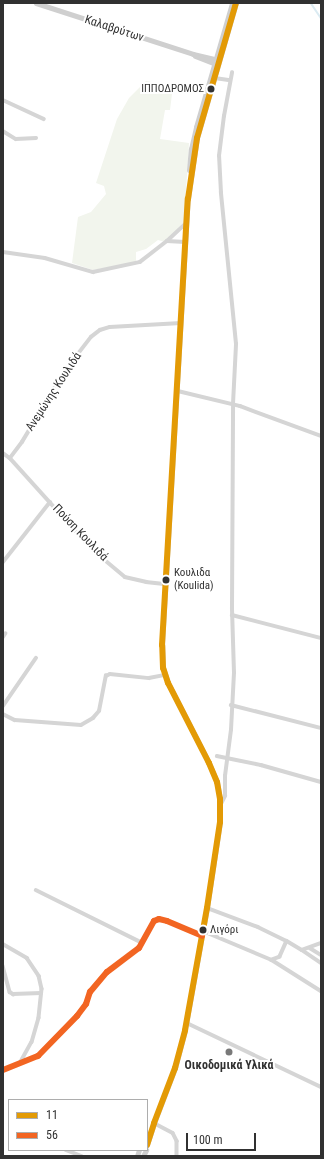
<!DOCTYPE html>
<meta charset="utf-8">
<style>
body{margin:0}
#map{position:relative;width:324px;height:1159px;overflow:hidden;background:#fff;font-family:"Roboto Condensed",sans-serif}
div>[style]{position:absolute}
[style*='--x']{left:calc(var(--x)*1px);top:calc(var(--y)*1px);width:calc(var(--w)*1px);rotate:calc(var(--a)*1deg)}
.green>*{inset:0;background:#f2f5ed}
.stream>*{height:1.5px;margin:-0.75px;padding:0 0.75px;transform-origin:0.75px;border-radius:0.75px;background:#dbebf2}
.minor>*{height:3.5px;margin:-1.75px;padding:0 1.75px;transform-origin:1.75px;border-radius:1.75px;background:#d5d5d5}
.secondary>*{height:5px;margin:-2.5px;padding:0 2.5px;transform-origin:2.5px;border-radius:2.5px;background:#cfcfcf}
.bus-1>*{height:6px;margin:-3px;padding:0 3px;transform-origin:3px;border-radius:3px;background:#e39a05}
.bus-2>*{height:6px;margin:-3px;padding:0 3px;transform-origin:3px;border-radius:3px;background:#f26522}
.dots>*{width:11px;height:11px;translate:-50% -50%;box-sizing:border-box;border:2px solid #fff;border-radius:50%}
span{translate:-50% -50%;white-space:nowrap;text-align:center;line-height:1.15;-webkit-text-stroke:4px #fff;paint-order:stroke}
.bus-label{font-size:11px;color:#313131}
.right{translate:-100% -50%;text-align:right}
.left{translate:0 -50%;text-align:left}
.street-label{font-size:12px;color:#313131}
.poi-label{font-size:12px;color:#313131;font-weight:700}
.frame{position:absolute;inset:0;border:4px solid #313131;pointer-events:none}
.legend{position:absolute;left:8px;top:1099px;width:140px;height:52px;box-sizing:border-box;background:#fff;border:1px solid #adadad;margin:0;padding:5px 7px;list-style:none;font-size:12px;color:#313131}
.legend li{display:flex;align-items:center;gap:8px;height:20px}
.legend b{width:20px;border:1px solid #adadad}
.scale{position:absolute;left:186px;top:1133px;width:70px;height:18px;box-sizing:border-box;border:2px solid #313131;border-top:0;padding-left:5px;font-size:12px;line-height:14px;white-space:nowrap;color:#313131;-webkit-text-stroke:3px #fff;paint-order:stroke}
</style>
<div id="map">
<div class="green">
<i style="clip-path:polygon(146px 81px,173px 86px,170px 110px,165px 110px,160px 139px,189px 143px,184px 223px,165px 242px,158px 240px,146px 249px,136px 252px,136px 262px,93px 270px,72px 263px,78px 217px,91px 212px,106px 194px,104px 186px,96px 183px,117px 119px,129px 98px)"></i>
</div>
<div class="stream">
<i style="--x:311;--y:3;--w:18;--a:56"></i>
</div>
<div class="minor">
<i style="--x:215;--y:78;--w:15;--a:8"></i>
<i style="--x:3;--y:100;--w:45;--a:24.9"></i>
<i style="--x:3;--y:131;--w:15;--a:32"></i>
<i style="--x:16;--y:139;--w:20;--a:-3"></i>
<i style="--x:167;--y:241;--w:18;--a:3"></i>
<i style="--x:3;--y:252;--w:42;--a:8.1"></i>
<i style="--x:45;--y:258;--w:50;--a:16.3"></i>
<i style="--x:93;--y:272;--w:48;--a:-12"></i>
<i style="--x:140;--y:262;--w:34;--a:-38"></i>
<i style="--x:167;--y:241;--w:26;--a:-43"></i>
<i style="--x:178;--y:391;--w:64;--a:13.6"></i>
<i style="--x:240;--y:406;--w:86;--a:20.3"></i>
<i style="--x:3;--y:453;--w:9;--a:36"></i>
<i style="--x:10;--y:458;--w:20;--a:-53"></i>
<i style="--x:22;--y:442;--w:82;--a:-59"></i>
<i style="--x:64;--y:372;--w:44;--a:-52.4"></i>
<i style="--x:91;--y:337;--w:11;--a:-38"></i>
<i style="--x:100;--y:330;--w:10;--a:-17"></i>
<i style="--x:110;--y:327;--w:71;--a:-3.2"></i>
<i style="--x:10;--y:458;--w:125;--a:47.9"></i>
<i style="--x:94;--y:551;--w:14;--a:39"></i>
<i style="--x:105;--y:560;--w:26;--a:40"></i>
<i style="--x:125;--y:577;--w:22;--a:13"></i>
<i style="--x:146;--y:582;--w:18;--a:6"></i>
<i style="--x:3;--y:562;--w:76;--a:-51.9"></i>
<i style="--x:232;--y:615;--w:92;--a:14.5"></i>
<i style="--x:3;--y:637;--w:4;--a:-56"></i>
<i style="--x:231;--y:705;--w:93;--a:14.3"></i>
<i style="--x:3;--y:706;--w:58;--a:-55.5"></i>
<i style="--x:3;--y:714;--w:13;--a:27"></i>
<i style="--x:15;--y:720;--w:66;--a:4.3"></i>
<i style="--x:81;--y:725;--w:14;--a:-30"></i>
<i style="--x:93;--y:718;--w:9;--a:-49"></i>
<i style="--x:99;--y:711;--w:36;--a:-79"></i>
<i style="--x:106;--y:676;--w:4;--a:-27"></i>
<i style="--x:110;--y:674;--w:39;--a:6"></i>
<i style="--x:149;--y:678;--w:16;--a:-11"></i>
<i style="--x:217;--y:756;--w:45;--a:11.6"></i>
<i style="--x:261;--y:765;--w:62;--a:15.8"></i>
<i style="--x:220;--y:806;--w:11;--a:-63"></i>
<i style="--x:225;--y:796;--w:20;--a:-90"></i>
<i style="--x:225;--y:776;--w:46;--a:-82.6"></i>
<i style="--x:231;--y:730;--w:57;--a:-87"></i>
<i style="--x:234;--y:673;--w:65;--a:-91.8"></i>
<i style="--x:232;--y:608;--w:204;--a:-89.7"></i>
<i style="--x:233;--y:404;--w:60;--a:-87.1"></i>
<i style="--x:236;--y:344;--w:152;--a:-95.7"></i>
<i style="--x:221;--y:193;--w:37;--a:-93"></i>
<i style="--x:219;--y:156;--w:40;--a:-82.9"></i>
<i style="--x:224;--y:116;--w:44;--a:-79.5"></i>
<i style="--x:36;--y:890;--w:119;--a:26.4"></i>
<i style="--x:207;--y:908;--w:54;--a:20.4"></i>
<i style="--x:258;--y:927;--w:32;--a:26"></i>
<i style="--x:287;--y:941;--w:17;--a:114"></i>
<i style="--x:280;--y:957;--w:9;--a:159"></i>
<i style="--x:203;--y:931;--w:75;--a:22.8"></i>
<i style="--x:272;--y:960;--w:58;--a:32.3"></i>
<i style="--x:287;--y:941;--w:17;--a:31"></i>
<i style="--x:302;--y:950;--w:20;--a:-20"></i>
<i style="--x:3;--y:944;--w:28;--a:30"></i>
<i style="--x:27;--y:958;--w:22;--a:56"></i>
<i style="--x:39;--y:976;--w:13;--a:77"></i>
<i style="--x:42;--y:989;--w:29;--a:96"></i>
<i style="--x:39;--y:1018;--w:25;--a:106"></i>
<i style="--x:32;--y:1042;--w:25;--a:119"></i>
<i style="--x:310;--y:948;--w:13;--a:32"></i>
<i style="--x:302;--y:950;--w:23;--a:34"></i>
<i style="--x:3;--y:966;--w:27;--a:75"></i>
<i style="--x:10;--y:992;--w:4;--a:34"></i>
<i style="--x:13;--y:994;--w:28;--a:-2"></i>
<i style="--x:187;--y:1023;--w:148;--a:25.5"></i>
<i style="--x:3;--y:1070;--w:38;--a:-22"></i>
<i style="--x:38;--y:1056;--w:56;--a:-45.7"></i>
<i style="--x:77;--y:1016;--w:15;--a:-53"></i>
<i style="--x:86;--y:1004;--w:13;--a:-72"></i>
<i style="--x:90;--y:992;--w:26;--a:-50"></i>
<i style="--x:107;--y:972;--w:40;--a:-37"></i>
<i style="--x:139;--y:948;--w:31;--a:-61"></i>
<i style="--x:154;--y:921;--w:5;--a:-22"></i>
<i style="--x:159;--y:919;--w:8;--a:14"></i>
<i style="--x:167;--y:921;--w:38;--a:23"></i>
<i style="--x:154;--y:1123;--w:21;--a:28"></i>
<i style="--x:173;--y:1133;--w:9;--a:63"></i>
<i style="--x:177;--y:1141;--w:15;--a:90"></i>
<i style="--x:66;--y:1150;--w:17;--a:21"></i>
</div>
<div class="secondary">
<i style="--x:36;--y:3;--w:165;--a:18"></i>
<i style="--x:193;--y:54;--w:26;--a:13"></i>
<i style="--x:195;--y:56;--w:22;--a:21"></i>
<i style="--x:189;--y:170;--w:21;--a:-85"></i>
<i style="--x:191;--y:149;--w:23;--a:-77"></i>
<i style="--x:196;--y:127;--w:129;--a:-73.8"></i>
<i style="--x:147;--y:1145;--w:23;--a:-72"></i>
<i style="--x:154;--y:1123;--w:59;--a:-69.1"></i>
<i style="--x:175;--y:1068;--w:39;--a:-75"></i>
<i style="--x:185;--y:1030;--w:124;--a:-79.8"></i>
<i style="--x:207;--y:908;--w:87;--a:-81.4"></i>
<i style="--x:220;--y:822;--w:23;--a:-90"></i>
<i style="--x:220;--y:799;--w:17;--a:-100"></i>
<i style="--x:217;--y:782;--w:21;--a:-113"></i>
<i style="--x:209;--y:763;--w:90;--a:-117.1"></i>
<i style="--x:168;--y:683;--w:16;--a:-108"></i>
<i style="--x:163;--y:668;--w:23;--a:-92"></i>
<i style="--x:162;--y:645;--w:447;--a:-86.7"></i>
<i style="--x:188;--y:199;--w:62;--a:-81.6"></i>
<i style="--x:197;--y:138;--w:141;--a:-73.9"></i>
<i style="--x:137;--y:1156;--w:6;--a:-72"></i>
<i style="--x:143;--y:1156;--w:7;--a:-63"></i>
</div>
<div class="bus-1">
<i style="--x:147;--y:1145;--w:23;--a:-72"></i>
<i style="--x:154;--y:1123;--w:59;--a:-69.1"></i>
<i style="--x:175;--y:1068;--w:39;--a:-75"></i>
<i style="--x:185;--y:1030;--w:124;--a:-79.8"></i>
<i style="--x:207;--y:908;--w:87;--a:-81.4"></i>
<i style="--x:220;--y:822;--w:23;--a:-90"></i>
<i style="--x:220;--y:799;--w:17;--a:-100"></i>
<i style="--x:217;--y:782;--w:21;--a:-113"></i>
<i style="--x:209;--y:763;--w:90;--a:-117.1"></i>
<i style="--x:168;--y:683;--w:16;--a:-108"></i>
<i style="--x:163;--y:668;--w:23;--a:-92"></i>
<i style="--x:162;--y:645;--w:447;--a:-86.7"></i>
<i style="--x:188;--y:199;--w:62;--a:-81.6"></i>
<i style="--x:197;--y:138;--w:141;--a:-73.9"></i>
</div>
<div class="bus-2">
<i style="--x:3;--y:1070;--w:38;--a:-22"></i>
<i style="--x:38;--y:1056;--w:56;--a:-45.7"></i>
<i style="--x:77;--y:1016;--w:15;--a:-53"></i>
<i style="--x:86;--y:1004;--w:13;--a:-72"></i>
<i style="--x:90;--y:992;--w:26;--a:-50"></i>
<i style="--x:107;--y:972;--w:40;--a:-37"></i>
<i style="--x:139;--y:948;--w:31;--a:-61"></i>
<i style="--x:154;--y:921;--w:5;--a:-22"></i>
<i style="--x:159;--y:919;--w:8;--a:14"></i>
<i style="--x:167;--y:921;--w:38;--a:23"></i>
</div>
<div class="dots">
<i style="left:211px;top:89px;background:#313131"></i>
<i style="left:166px;top:580px;background:#313131"></i>
<i style="left:203px;top:930px;background:#313131"></i>
<i style="left:229px;top:1052px;background:#797979"></i>
</div>
<div class="bus-label">
<span class="right" style="left:204px;top:89px">ΙΠΠΟΔΡΟΜΟΣ</span>
<span class="left" style="left:174px;top:580px">Κουλιδα<br>(Koulida)</span>
<span class="left" style="left:210px;top:930px">Λιγόρι</span>
</div>
<div class="street-label">
<span style="left:114px;top:29px;rotate:18deg">Καλαβρύτων</span>
<span style="left:54px;top:392px;rotate:-57deg">Ανεμώνης Κουλιδά</span>
<span style="left:80px;top:533px;rotate:46deg">Πούση Κουλιδά</span>
</div>
<div class="poi-label">
<span style="left:229px;top:1066px">Οικοδομικά Υλικά</span>
</div>
<div class="frame"></div>
<ul class="legend">
<li><b style="height:5px;background:#e39a05"></b>11</li>
<li><b style="height:5px;background:#f26522"></b>56</li>
</ul>
<div class="scale">100 m</div>
</div>
